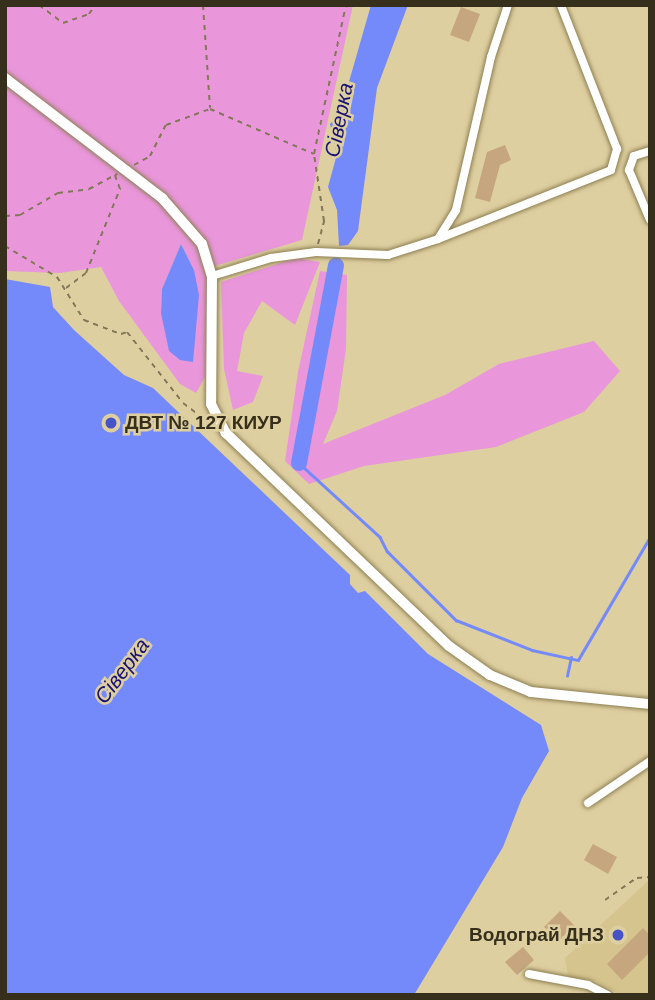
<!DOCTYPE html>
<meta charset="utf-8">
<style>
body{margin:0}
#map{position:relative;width:655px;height:1000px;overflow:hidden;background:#decfa0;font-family:Helvetica,sans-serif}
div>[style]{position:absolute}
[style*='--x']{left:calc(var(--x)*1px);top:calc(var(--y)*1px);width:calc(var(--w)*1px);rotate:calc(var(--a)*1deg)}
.built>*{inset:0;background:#d5c48d}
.green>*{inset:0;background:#e996db}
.water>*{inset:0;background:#758afa}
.stream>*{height:2.5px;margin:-1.25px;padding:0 1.25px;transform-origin:1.25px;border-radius:1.25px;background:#758afa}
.river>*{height:16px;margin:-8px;padding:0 8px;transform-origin:8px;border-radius:8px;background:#758afa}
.building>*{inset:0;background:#c5a67e}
.path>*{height:2px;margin-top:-1px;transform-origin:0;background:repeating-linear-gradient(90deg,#827858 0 5px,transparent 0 10px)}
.roads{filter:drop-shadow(0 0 2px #8d7f52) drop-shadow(0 0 2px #8d7f52)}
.minor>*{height:8px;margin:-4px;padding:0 4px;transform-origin:4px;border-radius:4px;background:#fff}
.tertiary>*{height:10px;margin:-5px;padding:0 5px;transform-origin:5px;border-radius:5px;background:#fff}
.dots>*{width:19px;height:19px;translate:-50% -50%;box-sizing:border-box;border:4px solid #decfa0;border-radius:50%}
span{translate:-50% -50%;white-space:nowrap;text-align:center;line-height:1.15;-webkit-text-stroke:5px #decfa0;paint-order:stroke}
.poi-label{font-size:19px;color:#352f1c;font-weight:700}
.left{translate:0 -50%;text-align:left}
.right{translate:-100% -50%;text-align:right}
.water-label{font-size:21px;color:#191275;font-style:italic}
.frame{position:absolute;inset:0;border:7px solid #352f1c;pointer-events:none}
</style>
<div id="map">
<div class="built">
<i style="clip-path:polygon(648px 881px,650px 995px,621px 995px,597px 981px,568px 978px,565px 958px)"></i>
</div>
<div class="green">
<i style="clip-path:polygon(evenodd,5px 5px,353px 5px,302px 240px,208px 268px,205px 377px,196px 393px,180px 384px,119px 301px,101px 267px,60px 273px,5px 271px,5px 5px,181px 244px,194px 270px,161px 313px,162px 289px,181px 244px)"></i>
<i style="clip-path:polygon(296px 258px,320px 262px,295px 325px,262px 301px,244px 333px,237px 371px,263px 376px,253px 402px,233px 410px,224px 369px,221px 282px)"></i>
<i style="clip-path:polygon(320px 271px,347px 275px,346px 349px,337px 411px,323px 444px,445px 395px,499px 364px,594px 341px,620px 371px,584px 412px,496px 447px,364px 466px,309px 484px,285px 461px,298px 372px)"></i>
</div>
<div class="water">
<i style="clip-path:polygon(371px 5px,408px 5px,377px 88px,358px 231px,348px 245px,339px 246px,337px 210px,328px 187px,337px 154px,330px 124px,340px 113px)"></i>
<i style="clip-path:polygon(181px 244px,194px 270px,199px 295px,193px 362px,180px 360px,169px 351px,161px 313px,162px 289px)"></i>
<i style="clip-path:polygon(5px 279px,50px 287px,53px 307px,74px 330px,124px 375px,153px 388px,350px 575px,350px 584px,358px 593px,365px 591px,428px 654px,541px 725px,549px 751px,522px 798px,503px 847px,414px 995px,5px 995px)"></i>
</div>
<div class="stream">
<i style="--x:299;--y:463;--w:110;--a:42.4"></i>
<i style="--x:380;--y:537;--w:16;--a:63"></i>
<i style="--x:387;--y:551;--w:98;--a:45"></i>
<i style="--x:456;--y:620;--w:82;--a:21.5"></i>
<i style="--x:532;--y:650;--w:47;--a:12.3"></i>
<i style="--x:578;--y:660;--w:143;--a:-59.7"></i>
<i style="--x:567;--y:676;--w:19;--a:-78"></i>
</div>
<div class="river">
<i style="--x:299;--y:463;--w:201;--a:-79.4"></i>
</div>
<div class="building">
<i style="clip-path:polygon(461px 7px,480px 14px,469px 42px,450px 35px)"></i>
<i style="clip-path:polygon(505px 145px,511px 160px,500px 165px,490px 202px,475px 198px,487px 152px)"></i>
<i style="clip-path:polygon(593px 844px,617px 857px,608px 874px,584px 860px)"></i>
<i style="clip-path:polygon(560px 911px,574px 925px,559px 941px,544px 927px)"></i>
<i style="clip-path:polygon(643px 928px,650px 935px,650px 952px,622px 980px,607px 964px)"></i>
<i style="clip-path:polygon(523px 947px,534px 960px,517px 975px,505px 962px)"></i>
</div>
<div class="path">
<i style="--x:39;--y:5;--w:30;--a:37"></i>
<i style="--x:63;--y:23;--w:28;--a:-19"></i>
<i style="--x:89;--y:14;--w:11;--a:-56"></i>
<i style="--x:203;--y:5;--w:103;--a:86.1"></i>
<i style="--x:134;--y:165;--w:18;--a:-29"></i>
<i style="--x:150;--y:156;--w:35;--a:-63"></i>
<i style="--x:166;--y:125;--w:47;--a:-20"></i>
<i style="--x:210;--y:109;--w:113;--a:23.4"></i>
<i style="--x:5;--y:216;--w:15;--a:-4"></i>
<i style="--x:20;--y:215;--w:44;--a:-30.1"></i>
<i style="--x:58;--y:193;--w:31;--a:-7"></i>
<i style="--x:89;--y:189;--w:32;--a:-28"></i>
<i style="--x:318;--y:244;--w:24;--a:-75"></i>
<i style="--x:324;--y:221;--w:68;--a:-98.5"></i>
<i style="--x:314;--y:154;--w:152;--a:-77.9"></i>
<i style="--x:5;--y:246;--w:61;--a:30.8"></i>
<i style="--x:57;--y:277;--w:51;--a:57.9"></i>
<i style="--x:84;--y:320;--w:40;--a:21"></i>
<i style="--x:121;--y:334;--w:6;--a:-18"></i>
<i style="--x:127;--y:332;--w:90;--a:51.7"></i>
<i style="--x:183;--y:403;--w:34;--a:37"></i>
<i style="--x:66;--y:288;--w:25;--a:-37"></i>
<i style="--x:86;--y:273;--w:91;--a:-68"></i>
<i style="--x:120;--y:189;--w:15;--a:-110"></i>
<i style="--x:605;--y:900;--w:39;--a:-35"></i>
<i style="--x:637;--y:878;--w:13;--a:-4"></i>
</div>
<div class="roads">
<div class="minor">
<i style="--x:650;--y:151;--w:17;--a:163"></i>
<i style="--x:634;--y:156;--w:15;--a:110"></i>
<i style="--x:629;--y:170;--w:54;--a:67.2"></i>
<i style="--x:438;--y:239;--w:186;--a:-21.7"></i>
<i style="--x:611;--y:170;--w:22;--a:-74"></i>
<i style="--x:617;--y:149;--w:155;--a:-111.3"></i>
<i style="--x:212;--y:276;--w:62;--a:-17"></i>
<i style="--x:271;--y:258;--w:45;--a:-7.6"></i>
<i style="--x:316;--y:252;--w:72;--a:2.4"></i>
<i style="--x:388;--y:255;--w:52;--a:-17.7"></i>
<i style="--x:438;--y:239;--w:34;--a:-58"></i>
<i style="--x:456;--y:210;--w:157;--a:-77.1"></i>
<i style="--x:491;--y:57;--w:55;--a:-71.9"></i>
<i style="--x:588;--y:803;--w:75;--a:-34.1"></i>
<i style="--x:529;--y:974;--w:60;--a:10.6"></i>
<i style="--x:588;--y:985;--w:22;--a:27"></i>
</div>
<div class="tertiary">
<i style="--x:5;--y:78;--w:198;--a:37.4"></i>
<i style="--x:162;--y:198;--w:61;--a:49"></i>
<i style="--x:202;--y:244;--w:34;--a:73"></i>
<i style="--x:212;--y:276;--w:128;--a:90.4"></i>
<i style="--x:211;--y:404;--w:33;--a:63"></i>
<i style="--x:226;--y:433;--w:308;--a:43.7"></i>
<i style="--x:449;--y:646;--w:50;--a:35.3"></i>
<i style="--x:490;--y:675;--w:44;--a:22.5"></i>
<i style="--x:531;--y:692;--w:120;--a:5.8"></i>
</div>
</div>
<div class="dots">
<i style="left:111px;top:423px;background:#4653c8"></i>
<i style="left:618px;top:935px;background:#4653c8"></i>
</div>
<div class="poi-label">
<span class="left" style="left:125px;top:423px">ДВТ № 127 КИУР</span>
<span class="right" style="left:604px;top:935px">Водограй ДНЗ</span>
</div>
<div class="water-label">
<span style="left:339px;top:120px;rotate:-79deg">Сіверка</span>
<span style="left:122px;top:671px;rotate:-53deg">Сіверка</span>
</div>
<div class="frame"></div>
</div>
